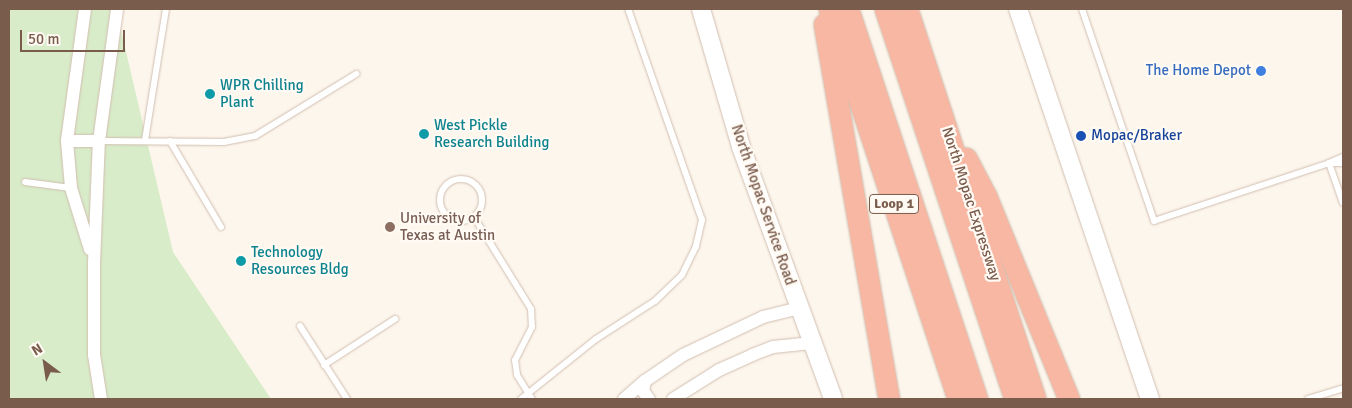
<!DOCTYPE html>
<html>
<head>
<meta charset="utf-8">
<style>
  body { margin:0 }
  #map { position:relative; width:1352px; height:408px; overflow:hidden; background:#fdf6ec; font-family:Signika,sans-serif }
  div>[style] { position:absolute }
  .green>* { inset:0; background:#d8ecc9 }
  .roads { filter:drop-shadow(0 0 1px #d1beb0) drop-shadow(0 0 1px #d1beb0) }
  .lane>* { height:6px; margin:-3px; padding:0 3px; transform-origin:3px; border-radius:3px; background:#fff }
  .lane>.ring { margin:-3px; padding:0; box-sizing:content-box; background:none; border:6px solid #fff; border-radius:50% }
  .street>* { height:12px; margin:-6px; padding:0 6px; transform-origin:6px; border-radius:6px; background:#fff }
  .secondary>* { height:18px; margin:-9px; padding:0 9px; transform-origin:9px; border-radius:9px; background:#fff }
  .highway>* { height:21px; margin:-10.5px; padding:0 10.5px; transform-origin:10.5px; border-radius:10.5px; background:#f7b7a3 }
  .dots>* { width:14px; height:14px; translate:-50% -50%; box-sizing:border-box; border:2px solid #fffaf3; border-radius:50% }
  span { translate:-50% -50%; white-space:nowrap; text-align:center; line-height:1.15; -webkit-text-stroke:4.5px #fffaf3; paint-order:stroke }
  .shield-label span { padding:1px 4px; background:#fffaf3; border:1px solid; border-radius:4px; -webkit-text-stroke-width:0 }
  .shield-label { font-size:14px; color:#7a5c4d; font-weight:700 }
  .shop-label { font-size:15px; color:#366cbe }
  .right { translate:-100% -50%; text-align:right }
  .culture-label { font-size:15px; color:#0d838f }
  .left { translate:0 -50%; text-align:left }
  .transit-label { font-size:15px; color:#164399 }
  .street-label { font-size:15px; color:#7a5c4d }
  .education-label { font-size:15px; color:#785e54 }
  .frame { position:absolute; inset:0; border:10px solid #7a5c4d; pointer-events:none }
  .north { position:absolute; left:20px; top:338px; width:50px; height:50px; -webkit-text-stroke:4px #fffaf3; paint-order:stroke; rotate:329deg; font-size:14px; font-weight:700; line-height:20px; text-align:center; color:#7a5c4d }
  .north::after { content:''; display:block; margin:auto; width:18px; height:22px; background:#7a5c4d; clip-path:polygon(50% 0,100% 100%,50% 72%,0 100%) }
  .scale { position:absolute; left:20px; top:30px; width:105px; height:22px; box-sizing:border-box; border:2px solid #7a5c4d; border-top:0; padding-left:6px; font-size:15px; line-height:18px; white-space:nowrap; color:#7a5c4d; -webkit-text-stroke:4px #fffaf3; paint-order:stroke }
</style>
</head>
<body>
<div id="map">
  <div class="green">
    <i style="clip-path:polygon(9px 9px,116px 9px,173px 252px,271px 399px,9px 399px)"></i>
  </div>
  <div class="roads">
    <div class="lane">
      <i style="left:1082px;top:9px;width:224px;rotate:71.2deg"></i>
      <i style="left:1154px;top:221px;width:184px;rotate:-18.3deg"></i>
      <i style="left:1329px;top:163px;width:14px"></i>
      <i style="left:145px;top:140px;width:133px;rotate:-80.9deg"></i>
      <i style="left:99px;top:141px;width:125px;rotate:0.5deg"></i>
      <i style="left:224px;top:142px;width:32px;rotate:-11deg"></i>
      <i style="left:255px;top:136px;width:119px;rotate:-31.5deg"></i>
      <i style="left:170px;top:141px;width:100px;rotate:59.3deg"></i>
      <i style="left:1343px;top:157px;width:15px;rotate:157deg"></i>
      <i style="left:1329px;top:163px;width:42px;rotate:70.7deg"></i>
      <i class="ring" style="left:440px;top:179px;width:36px;height:36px"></i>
      <i style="left:25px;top:182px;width:46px;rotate:7.4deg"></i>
      <i style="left:474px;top:217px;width:108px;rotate:58.2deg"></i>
      <i style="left:531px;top:309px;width:18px;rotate:87deg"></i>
      <i style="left:532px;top:327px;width:37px;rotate:117deg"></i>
      <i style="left:515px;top:360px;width:15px;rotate:82deg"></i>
      <i style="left:517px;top:375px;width:28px;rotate:58deg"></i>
      <i style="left:300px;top:326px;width:87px;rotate:57.2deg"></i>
      <i style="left:324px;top:365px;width:85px;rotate:-32.9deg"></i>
      <i style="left:521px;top:399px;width:96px;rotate:-38.7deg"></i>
      <i style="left:596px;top:339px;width:70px;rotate:-32.8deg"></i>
      <i style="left:655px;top:301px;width:37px;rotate:-44deg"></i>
      <i style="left:682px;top:275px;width:32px;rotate:-64deg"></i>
      <i style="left:696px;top:246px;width:27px;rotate:-77deg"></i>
      <i style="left:702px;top:220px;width:224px;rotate:-109.3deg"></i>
      <i style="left:1308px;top:399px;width:37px;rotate:-17deg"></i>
    </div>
    <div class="street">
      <i style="left:85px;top:9px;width:133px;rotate:97.8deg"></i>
      <i style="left:67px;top:141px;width:47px;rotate:85.1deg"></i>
      <i style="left:71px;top:188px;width:64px;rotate:72.7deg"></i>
      <i style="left:67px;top:141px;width:32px"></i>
      <i style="left:645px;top:381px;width:10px;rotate:101deg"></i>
      <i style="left:643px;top:391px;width:10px;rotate:53deg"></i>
      <i style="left:101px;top:399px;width:45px;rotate:-99deg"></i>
      <i style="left:94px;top:355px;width:92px;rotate:-90deg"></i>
      <i style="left:94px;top:263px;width:122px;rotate:-87.7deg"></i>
      <i style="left:99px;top:141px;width:133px;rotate:-82.2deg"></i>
      <i style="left:624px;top:399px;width:28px;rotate:-41deg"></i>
      <i style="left:645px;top:381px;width:46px;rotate:-34.4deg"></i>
      <i style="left:683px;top:355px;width:89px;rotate:-25.4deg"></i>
      <i style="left:763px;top:317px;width:38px;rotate:-14deg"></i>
      <i style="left:673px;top:399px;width:54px;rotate:-32.2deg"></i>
      <i style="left:719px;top:370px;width:36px;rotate:-24deg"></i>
      <i style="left:752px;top:355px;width:22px;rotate:-21deg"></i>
      <i style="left:773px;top:347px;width:39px;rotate:-6deg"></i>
    </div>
    <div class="secondary">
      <i style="left:701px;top:9px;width:144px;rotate:73.8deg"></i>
      <i style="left:741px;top:147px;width:268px;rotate:69.9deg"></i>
      <i style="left:1018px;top:9px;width:412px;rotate:71.3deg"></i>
    </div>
    <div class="highway">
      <i style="left:829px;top:9px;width:411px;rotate:71.7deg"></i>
      <i style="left:848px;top:9px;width:411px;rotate:71.7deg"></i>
      <i style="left:885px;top:9px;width:411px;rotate:71.6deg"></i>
      <i style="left:907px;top:9px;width:410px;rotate:71.8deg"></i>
      <i style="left:824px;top:24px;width:381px;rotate:80.2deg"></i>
      <i style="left:966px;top:158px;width:43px;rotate:62.2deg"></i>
      <i style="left:986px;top:196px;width:219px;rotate:67.8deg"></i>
    </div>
  </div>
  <div class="dots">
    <i style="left:1261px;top:71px;background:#3f7fe0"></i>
    <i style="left:210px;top:94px;background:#0f9aa8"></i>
    <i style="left:424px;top:134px;background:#0f9aa8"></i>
    <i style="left:1081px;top:136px;background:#1a4fb4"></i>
    <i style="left:390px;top:227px;background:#8d6e63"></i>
    <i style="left:241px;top:261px;background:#0f9aa8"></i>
  </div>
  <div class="shield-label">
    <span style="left:894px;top:204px">Loop 1</span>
  </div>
  <div class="shop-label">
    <span class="right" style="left:1251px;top:71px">The Home Depot</span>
  </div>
  <div class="culture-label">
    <span class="left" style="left:220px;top:94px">WPR Chilling<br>Plant</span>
    <span class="left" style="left:434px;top:134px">West Pickle<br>Research Building</span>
    <span class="left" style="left:251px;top:261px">Technology<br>Resources Bldg</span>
  </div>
  <div class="transit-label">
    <span class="left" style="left:1091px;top:136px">Mopac/Braker</span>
  </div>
  <div class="street-label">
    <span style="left:971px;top:204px;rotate:72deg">North Mopac Expressway</span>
    <span style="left:763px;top:205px;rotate:71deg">North Mopac Service Road</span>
  </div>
  <div class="education-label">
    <span class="left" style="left:400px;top:227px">University of<br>Texas at Austin</span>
  </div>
  <div class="frame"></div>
  <div class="north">N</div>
  <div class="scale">50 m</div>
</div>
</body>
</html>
